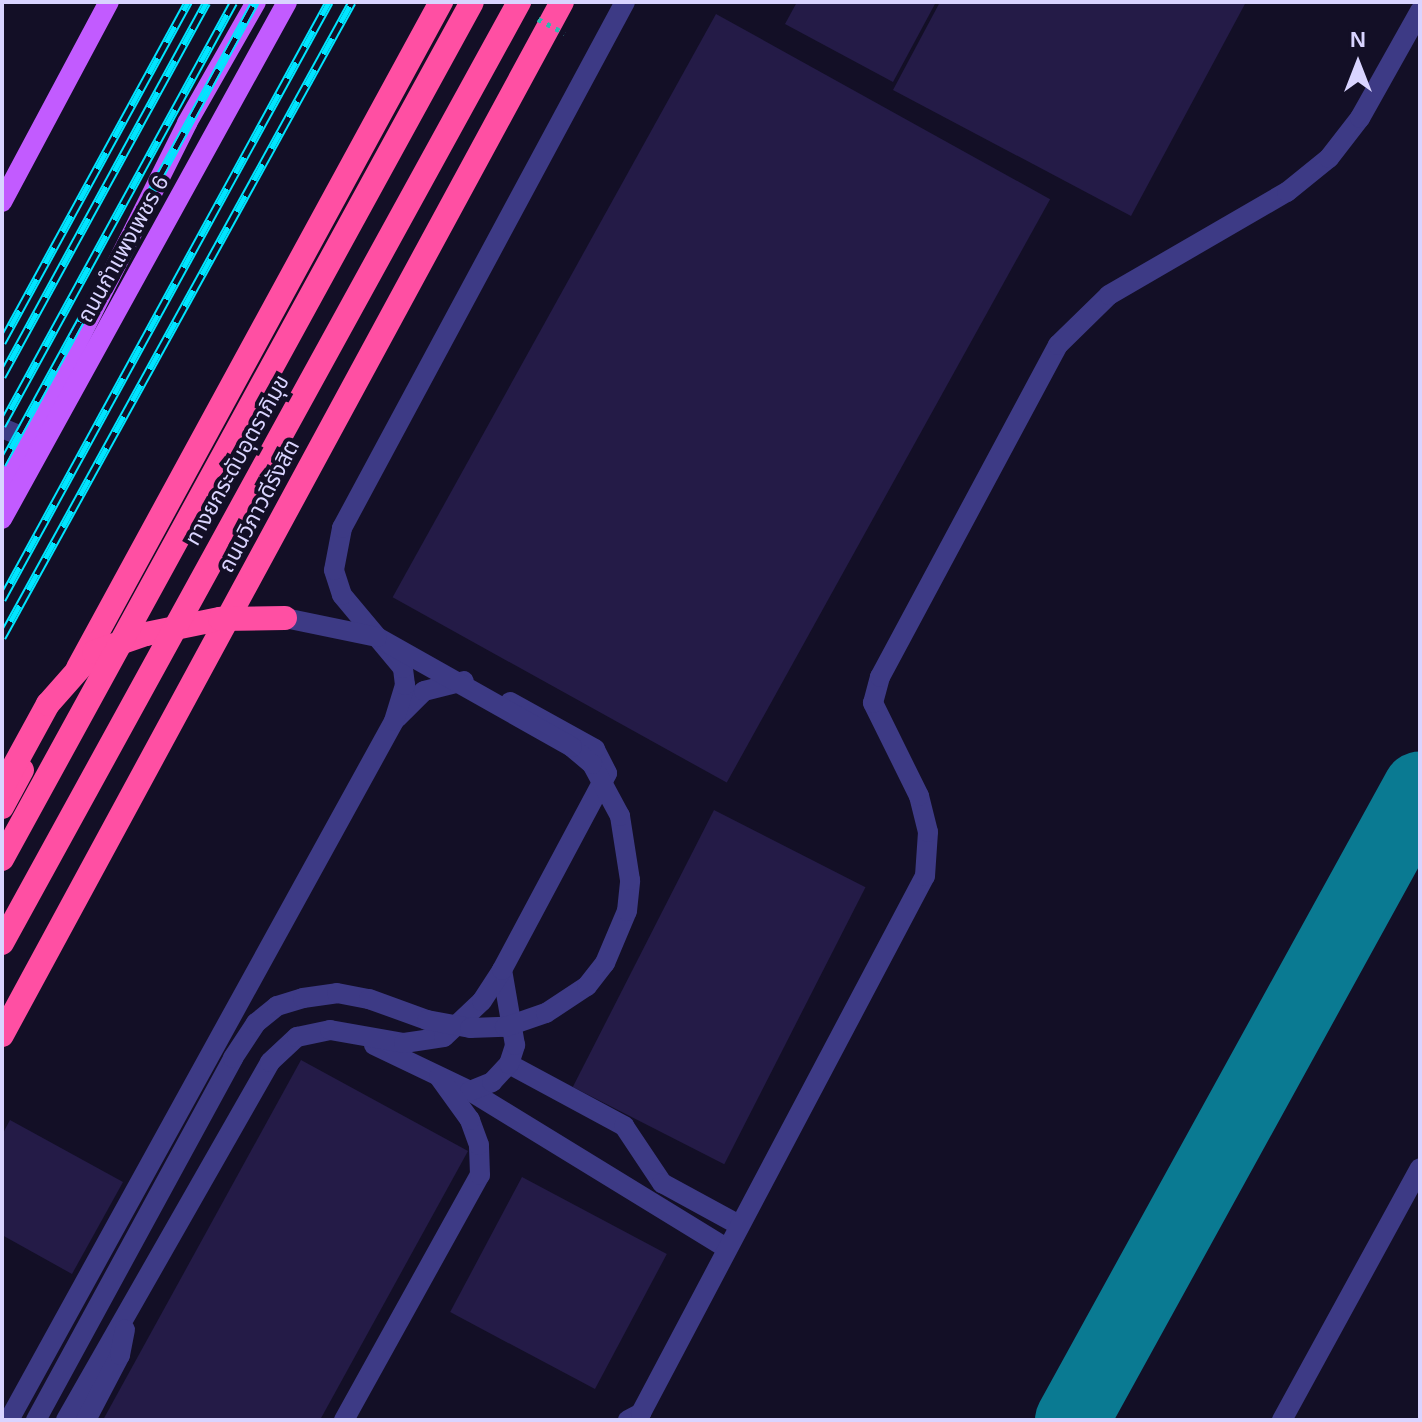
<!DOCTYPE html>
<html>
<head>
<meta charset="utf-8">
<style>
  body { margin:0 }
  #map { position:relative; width:1422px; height:1422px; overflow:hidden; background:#130f26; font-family:Helvetica,"Noto Sans Thai",sans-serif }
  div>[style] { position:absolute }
  .taxiway>* { height:74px; margin:-37px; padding:0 37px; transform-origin:37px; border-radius:37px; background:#0a7a92 }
  .building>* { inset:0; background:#241b47; transform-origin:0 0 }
  .minor>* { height:20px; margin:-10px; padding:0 10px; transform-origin:10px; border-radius:10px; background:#3d3a85 }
  .major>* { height:20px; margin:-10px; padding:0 10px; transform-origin:10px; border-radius:10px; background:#c25bff }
  .highway>* { height:24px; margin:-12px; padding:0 12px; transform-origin:12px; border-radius:12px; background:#ff4fa3 }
  .rail>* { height:9px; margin-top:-4.5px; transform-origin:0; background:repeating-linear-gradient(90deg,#130f26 0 18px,#00e5ff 0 36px); box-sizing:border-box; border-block:2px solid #00e5ff }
  .path-bridge>* { height:5px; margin-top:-2.5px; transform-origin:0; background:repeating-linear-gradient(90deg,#2fb8b0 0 4px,transparent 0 10px) }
  .minor-bridge>* { height:20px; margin:-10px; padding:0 10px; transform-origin:10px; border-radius:10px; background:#3d3a85 }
  .highway-bridge>* { height:24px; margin:-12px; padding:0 12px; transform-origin:12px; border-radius:12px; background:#ff4fa3 }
  span { translate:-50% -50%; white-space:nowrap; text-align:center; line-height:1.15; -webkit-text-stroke:8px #130f26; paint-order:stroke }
  .street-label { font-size:22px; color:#d9d4ff }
  .frame { position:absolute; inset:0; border:4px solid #d9d4ff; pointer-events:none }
  .north { position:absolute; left:1318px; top:24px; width:80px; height:80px; -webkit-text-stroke:6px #130f26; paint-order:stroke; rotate:0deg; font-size:22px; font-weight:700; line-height:32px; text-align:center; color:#d9d4ff }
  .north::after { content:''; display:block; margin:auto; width:28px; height:36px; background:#d9d4ff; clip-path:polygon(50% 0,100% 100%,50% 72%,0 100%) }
</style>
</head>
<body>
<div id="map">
  <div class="taxiway">
    <i style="left:1072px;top:1420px;width:721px;rotate:-61.16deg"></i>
  </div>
  <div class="building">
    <i style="clip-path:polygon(797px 2px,936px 2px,893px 82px,785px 24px)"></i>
    <i style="clip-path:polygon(940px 2px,1246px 2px,1131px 216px,893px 90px)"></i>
    <i style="left:716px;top:14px;width:382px;height:667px;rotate:29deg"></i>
    <i style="left:714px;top:810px;width:170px;height:311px;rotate:27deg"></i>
    <i style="clip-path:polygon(301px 1060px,468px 1151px,320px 1420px,103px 1420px)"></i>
    <i style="clip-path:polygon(10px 1120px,123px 1182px,72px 1274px,2px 1235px,2px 1135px)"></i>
    <i style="left:522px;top:1177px;width:164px;height:153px;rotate:28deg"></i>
  </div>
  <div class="minor">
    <i style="left:2px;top:428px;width:26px;rotate:23deg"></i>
    <i style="left:397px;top:718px;width:38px;rotate:-45deg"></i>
    <i style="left:424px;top:691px;width:41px;rotate:-14deg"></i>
    <i style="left:374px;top:1045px;width:106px;rotate:25.6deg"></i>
    <i style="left:470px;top:1091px;width:300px;rotate:31.5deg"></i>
    <i style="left:509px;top:1064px;width:131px;rotate:28.3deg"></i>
    <i style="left:624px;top:1126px;width:69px;rotate:56.3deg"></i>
    <i style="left:662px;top:1183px;width:88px;rotate:28.6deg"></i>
    <i style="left:470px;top:1091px;width:24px;rotate:-22deg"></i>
    <i style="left:492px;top:1082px;width:25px;rotate:-47deg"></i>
    <i style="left:509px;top:1064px;width:20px;rotate:-72deg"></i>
    <i style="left:515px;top:1045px;width:76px;rotate:-99.8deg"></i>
    <i style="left:9px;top:1420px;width:798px;rotate:-61.15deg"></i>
    <i style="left:394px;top:721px;width:38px;rotate:-73deg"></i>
    <i style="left:405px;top:685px;width:17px;rotate:-97deg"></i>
    <i style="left:403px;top:668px;width:95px;rotate:-129.9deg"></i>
    <i style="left:342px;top:595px;width:26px;rotate:-108deg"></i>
    <i style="left:334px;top:570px;width:43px;rotate:-79.2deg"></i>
    <i style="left:342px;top:528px;width:597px;rotate:-61.72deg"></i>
    <i style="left:36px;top:1420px;width:412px;rotate:-61.4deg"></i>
    <i style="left:66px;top:1420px;width:412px;rotate:-60.3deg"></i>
    <i style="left:270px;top:1062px;width:37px;rotate:-43deg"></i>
    <i style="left:297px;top:1037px;width:34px;rotate:-12deg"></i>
    <i style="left:330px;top:1030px;width:75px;rotate:10deg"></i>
    <i style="left:404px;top:1043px;width:40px;rotate:-8.5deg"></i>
    <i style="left:444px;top:1037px;width:52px;rotate:-43.5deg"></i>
    <i style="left:482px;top:1001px;width:37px;rotate:-57deg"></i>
    <i style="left:502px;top:970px;width:223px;rotate:-61.9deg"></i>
    <i style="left:607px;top:773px;width:27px;rotate:-117deg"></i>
    <i style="left:595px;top:749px;width:97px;rotate:-151.1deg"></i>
    <i style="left:86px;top:1420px;width:73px;rotate:-62.4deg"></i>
    <i style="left:120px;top:1355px;width:26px;rotate:-79deg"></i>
    <i style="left:344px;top:1420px;width:280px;rotate:-61deg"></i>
    <i style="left:480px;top:1175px;width:30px;rotate:-92deg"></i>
    <i style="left:479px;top:1145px;width:27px;rotate:-110deg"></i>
    <i style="left:470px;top:1120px;width:53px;rotate:-125.8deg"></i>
    <i style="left:628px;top:1420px;width:15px;rotate:-28deg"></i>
    <i style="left:641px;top:1413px;width:607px;rotate:-62.13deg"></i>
    <i style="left:925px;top:876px;width:44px;rotate:-86.1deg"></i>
    <i style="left:928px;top:832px;width:37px;rotate:-104deg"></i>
    <i style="left:919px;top:796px;width:104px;rotate:-116.3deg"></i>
    <i style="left:873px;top:703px;width:27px;rotate:-75deg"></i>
    <i style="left:880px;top:677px;width:377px;rotate:-61.8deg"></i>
    <i style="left:1058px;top:345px;width:71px;rotate:-44.4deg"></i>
    <i style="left:1109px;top:295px;width:206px;rotate:-30.1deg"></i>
    <i style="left:1287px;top:192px;width:54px;rotate:-39deg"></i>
    <i style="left:1329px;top:158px;width:51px;rotate:-52.2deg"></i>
    <i style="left:1360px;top:118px;width:123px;rotate:-60.7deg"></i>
    <i style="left:1282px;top:1420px;width:287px;rotate:-61.3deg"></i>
  </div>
  <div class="major">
    <i style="left:2px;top:202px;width:227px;rotate:-61.9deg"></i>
    <i style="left:2px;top:493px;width:414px;rotate:-63.4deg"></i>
    <i style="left:187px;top:123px;width:139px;rotate:-60.3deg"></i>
    <i style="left:2px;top:519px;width:590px;rotate:-61.13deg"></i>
  </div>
  <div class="highway">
    <i style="left:78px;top:668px;width:759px;rotate:-61.41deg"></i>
    <i style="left:2px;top:807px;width:42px;rotate:-61.6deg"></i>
    <i style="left:2px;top:1035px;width:1175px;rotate:-61.54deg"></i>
  </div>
  <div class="rail">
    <i style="left:2px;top:342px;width:388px;rotate:-61.3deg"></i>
    <i style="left:2px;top:376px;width:426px;rotate:-61.3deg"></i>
    <i style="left:2px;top:425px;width:482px;rotate:-61.3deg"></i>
    <i style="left:2px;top:464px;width:527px;rotate:-61.29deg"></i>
    <i style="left:2px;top:599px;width:681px;rotate:-61.29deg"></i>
    <i style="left:2px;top:637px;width:725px;rotate:-61.14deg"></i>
  </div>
  <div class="path-bridge">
    <i style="left:538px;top:19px;width:30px;rotate:28deg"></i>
  </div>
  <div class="minor-bridge">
    <i style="left:233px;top:1058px;width:42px;rotate:-56.7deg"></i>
    <i style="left:256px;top:1023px;width:27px;rotate:-39deg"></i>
    <i style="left:277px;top:1006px;width:27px;rotate:-17deg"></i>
    <i style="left:303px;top:998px;width:34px;rotate:-8deg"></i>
    <i style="left:337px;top:993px;width:33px;rotate:11deg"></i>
    <i style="left:369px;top:999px;width:62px;rotate:19.9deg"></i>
    <i style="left:427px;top:1020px;width:44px;rotate:10.5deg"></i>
    <i style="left:470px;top:1028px;width:35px;rotate:-2deg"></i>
    <i style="left:505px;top:1027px;width:43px;rotate:-18.9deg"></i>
    <i style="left:546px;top:1013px;width:49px;rotate:-33.4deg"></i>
    <i style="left:587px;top:986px;width:29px;rotate:-52deg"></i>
    <i style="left:605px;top:963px;width:56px;rotate:-67.1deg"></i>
    <i style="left:627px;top:911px;width:31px;rotate:-84deg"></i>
    <i style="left:630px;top:880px;width:65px;rotate:-98.9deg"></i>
    <i style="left:620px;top:816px;width:59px;rotate:-118.3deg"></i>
    <i style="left:592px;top:764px;width:26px;rotate:-140deg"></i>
    <i style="left:572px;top:747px;width:224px;rotate:-150.6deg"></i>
    <i style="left:377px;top:637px;width:94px;rotate:-168.3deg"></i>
  </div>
  <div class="highway-bridge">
    <i style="left:2px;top:788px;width:96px;rotate:-61.3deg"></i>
    <i style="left:48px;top:704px;width:69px;rotate:-48.5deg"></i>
    <i style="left:94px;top:652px;width:55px;rotate:-19.1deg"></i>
    <i style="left:146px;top:634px;width:76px;rotate:-11.5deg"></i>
    <i style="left:220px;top:619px;width:65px;rotate:-0.9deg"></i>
    <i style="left:2px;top:859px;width:977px;rotate:-61.26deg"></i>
    <i style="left:2px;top:943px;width:1074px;rotate:-61.21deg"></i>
  </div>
  <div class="street-label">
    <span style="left:123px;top:249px;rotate:-61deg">ถนนกำแพงเพชร 6</span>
    <span style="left:237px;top:460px;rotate:-61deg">ทางยกระดับอุตราภิมุข</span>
    <span style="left:259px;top:506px;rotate:-62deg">ถนนวิภาวดีรังสิต</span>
  </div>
  <div class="frame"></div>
  <div class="north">N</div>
</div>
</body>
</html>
